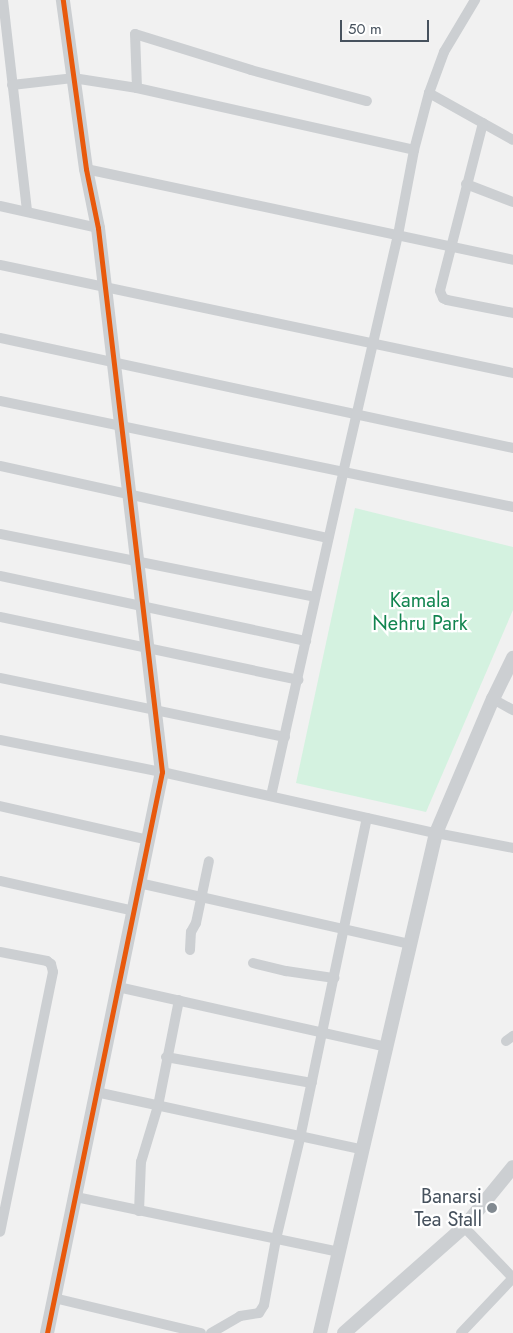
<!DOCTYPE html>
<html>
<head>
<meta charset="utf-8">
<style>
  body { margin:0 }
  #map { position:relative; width:513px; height:1333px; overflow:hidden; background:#f1f1f1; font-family:Jost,sans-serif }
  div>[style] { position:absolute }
  .green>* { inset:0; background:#d4f2e0 }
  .minor>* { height:10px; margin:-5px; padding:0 5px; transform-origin:5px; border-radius:5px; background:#cccfd2 }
  .tertiary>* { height:14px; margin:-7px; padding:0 7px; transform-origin:7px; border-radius:7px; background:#cccfd2 }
  .cycleway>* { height:5px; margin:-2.5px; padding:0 2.5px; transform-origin:2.5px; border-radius:2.5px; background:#e8590c }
  .dots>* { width:14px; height:14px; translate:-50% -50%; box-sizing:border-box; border:2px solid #fff; border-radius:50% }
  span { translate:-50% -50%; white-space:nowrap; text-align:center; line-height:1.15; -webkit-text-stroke:4.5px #fff; paint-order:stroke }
  .park-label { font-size:20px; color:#128550 }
  .poi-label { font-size:20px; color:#47525e }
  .right { translate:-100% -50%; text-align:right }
  .scale { position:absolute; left:340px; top:20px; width:89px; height:22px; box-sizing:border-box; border:2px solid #47525e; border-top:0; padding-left:6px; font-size:15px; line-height:18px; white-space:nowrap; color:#47525e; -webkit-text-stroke:4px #fff; paint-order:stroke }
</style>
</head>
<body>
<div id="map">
  <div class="green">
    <i style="clip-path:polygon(355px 508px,513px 547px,513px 610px,426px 812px,296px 783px)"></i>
  </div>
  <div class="minor">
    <i style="left:3px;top:0;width:213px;rotate:83.5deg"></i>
    <i style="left:12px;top:85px;width:61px;rotate:-6.5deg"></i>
    <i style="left:73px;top:78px;width:65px;rotate:8.9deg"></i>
    <i style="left:137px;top:88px;width:284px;rotate:12.6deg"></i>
    <i style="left:137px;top:88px;width:54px;rotate:-92.1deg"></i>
    <i style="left:135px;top:34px;width:121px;rotate:17.2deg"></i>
    <i style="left:251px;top:70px;width:120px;rotate:15deg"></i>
    <i style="left:429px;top:93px;width:96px;rotate:29.2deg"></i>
    <i style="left:483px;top:123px;width:173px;rotate:104.4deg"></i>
    <i style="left:440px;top:291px;width:8px;rotate:67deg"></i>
    <i style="left:443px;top:298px;width:4px;rotate:27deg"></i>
    <i style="left:447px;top:300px;width:67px;rotate:11.1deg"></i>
    <i style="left:86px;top:169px;width:437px;rotate:12deg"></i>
    <i style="left:466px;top:184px;width:50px;rotate:21deg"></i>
    <i style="left:0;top:206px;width:100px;rotate:12.7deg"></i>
    <i style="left:0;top:265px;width:524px;rotate:11.89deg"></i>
    <i style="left:0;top:338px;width:525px;rotate:12.1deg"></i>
    <i style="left:0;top:401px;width:524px;rotate:11.67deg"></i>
    <i style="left:0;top:466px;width:336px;rotate:12.4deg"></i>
    <i style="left:0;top:534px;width:321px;rotate:11.3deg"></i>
    <i style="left:0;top:576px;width:313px;rotate:12deg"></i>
    <i style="left:0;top:617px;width:305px;rotate:11.9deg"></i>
    <i style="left:0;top:678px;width:291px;rotate:11.7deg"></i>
    <i style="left:493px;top:699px;width:23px;rotate:29deg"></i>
    <i style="left:0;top:740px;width:165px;rotate:11.2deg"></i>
    <i style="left:162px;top:772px;width:281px;rotate:12.6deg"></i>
    <i style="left:436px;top:833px;width:78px;rotate:11deg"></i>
    <i style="left:271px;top:796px;width:331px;rotate:-77.4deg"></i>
    <i style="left:343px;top:473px;width:244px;rotate:-77deg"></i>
    <i style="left:398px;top:235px;width:86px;rotate:-79.3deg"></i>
    <i style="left:414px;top:150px;width:59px;rotate:-75.3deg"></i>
    <i style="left:429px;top:93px;width:44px;rotate:-69.9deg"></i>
    <i style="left:444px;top:52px;width:61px;rotate:-59.2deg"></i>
    <i style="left:0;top:806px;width:153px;rotate:12.9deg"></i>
    <i style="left:0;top:881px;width:137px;rotate:12.6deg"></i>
    <i style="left:139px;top:883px;width:278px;rotate:12.7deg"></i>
    <i style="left:190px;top:950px;width:18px;rotate:-87deg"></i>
    <i style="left:191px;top:932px;width:10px;rotate:-61deg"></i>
    <i style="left:196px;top:923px;width:63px;rotate:-78.2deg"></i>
    <i style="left:0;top:952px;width:48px;rotate:10.8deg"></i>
    <i style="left:47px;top:961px;width:5px;rotate:37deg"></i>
    <i style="left:51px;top:964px;width:8px;rotate:76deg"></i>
    <i style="left:53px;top:972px;width:265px;rotate:101.5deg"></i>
    <i style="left:253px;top:963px;width:34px;rotate:14deg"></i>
    <i style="left:286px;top:971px;width:49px;rotate:8.3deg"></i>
    <i style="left:118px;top:987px;width:275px;rotate:12.6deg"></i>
    <i style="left:506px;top:1041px;width:9px;rotate:-36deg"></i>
    <i style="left:166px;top:1057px;width:148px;rotate:10.1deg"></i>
    <i style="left:96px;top:1092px;width:274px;rotate:12.2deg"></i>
    <i style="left:76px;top:1197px;width:269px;rotate:11.8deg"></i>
    <i style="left:139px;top:1211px;width:49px;rotate:-87.7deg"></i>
    <i style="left:141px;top:1162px;width:59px;rotate:-73.1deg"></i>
    <i style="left:158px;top:1106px;width:108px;rotate:-78.8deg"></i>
    <i style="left:464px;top:1227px;width:71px;rotate:46.1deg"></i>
    <i style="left:54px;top:1298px;width:151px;rotate:13.4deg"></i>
    <i style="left:211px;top:1333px;width:34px;rotate:-30deg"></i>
    <i style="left:240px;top:1316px;width:19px;rotate:-9deg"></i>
    <i style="left:259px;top:1313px;width:9px;rotate:-58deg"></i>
    <i style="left:264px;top:1305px;width:67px;rotate:-79.7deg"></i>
    <i style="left:276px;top:1239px;width:104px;rotate:-76.6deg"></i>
    <i style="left:300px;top:1138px;width:327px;rotate:-78.2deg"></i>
    <i style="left:461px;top:1333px;width:76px;rotate:-46.6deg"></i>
  </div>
  <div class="tertiary">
    <i style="left:47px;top:1333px;width:573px;rotate:-78.42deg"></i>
    <i style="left:162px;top:772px;width:548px;rotate:-96.71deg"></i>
    <i style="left:98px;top:228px;width:60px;rotate:-101.5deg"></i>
    <i style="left:86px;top:169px;width:171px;rotate:-97.8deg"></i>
    <i style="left:320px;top:1333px;width:513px;rotate:-76.94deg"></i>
    <i style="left:436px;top:833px;width:146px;rotate:-67deg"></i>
    <i style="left:493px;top:699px;width:46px;rotate:-64deg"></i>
    <i style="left:344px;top:1333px;width:160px;rotate:-41.5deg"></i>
    <i style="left:464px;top:1227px;width:77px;rotate:-50.8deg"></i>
  </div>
  <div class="cycleway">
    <i style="left:47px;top:1333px;width:573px;rotate:-78.42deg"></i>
    <i style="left:162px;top:772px;width:548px;rotate:-96.71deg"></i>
    <i style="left:98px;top:228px;width:60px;rotate:-101.5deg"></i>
    <i style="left:86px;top:169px;width:171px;rotate:-97.8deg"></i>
  </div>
  <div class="dots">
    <i style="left:492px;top:1208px;background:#828a91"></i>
  </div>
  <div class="park-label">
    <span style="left:420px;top:612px">Kamala<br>Nehru Park</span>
  </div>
  <div class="poi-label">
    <span class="right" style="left:482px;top:1208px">Banarsi<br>Tea Stall</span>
  </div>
  <div class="scale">50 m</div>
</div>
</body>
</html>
